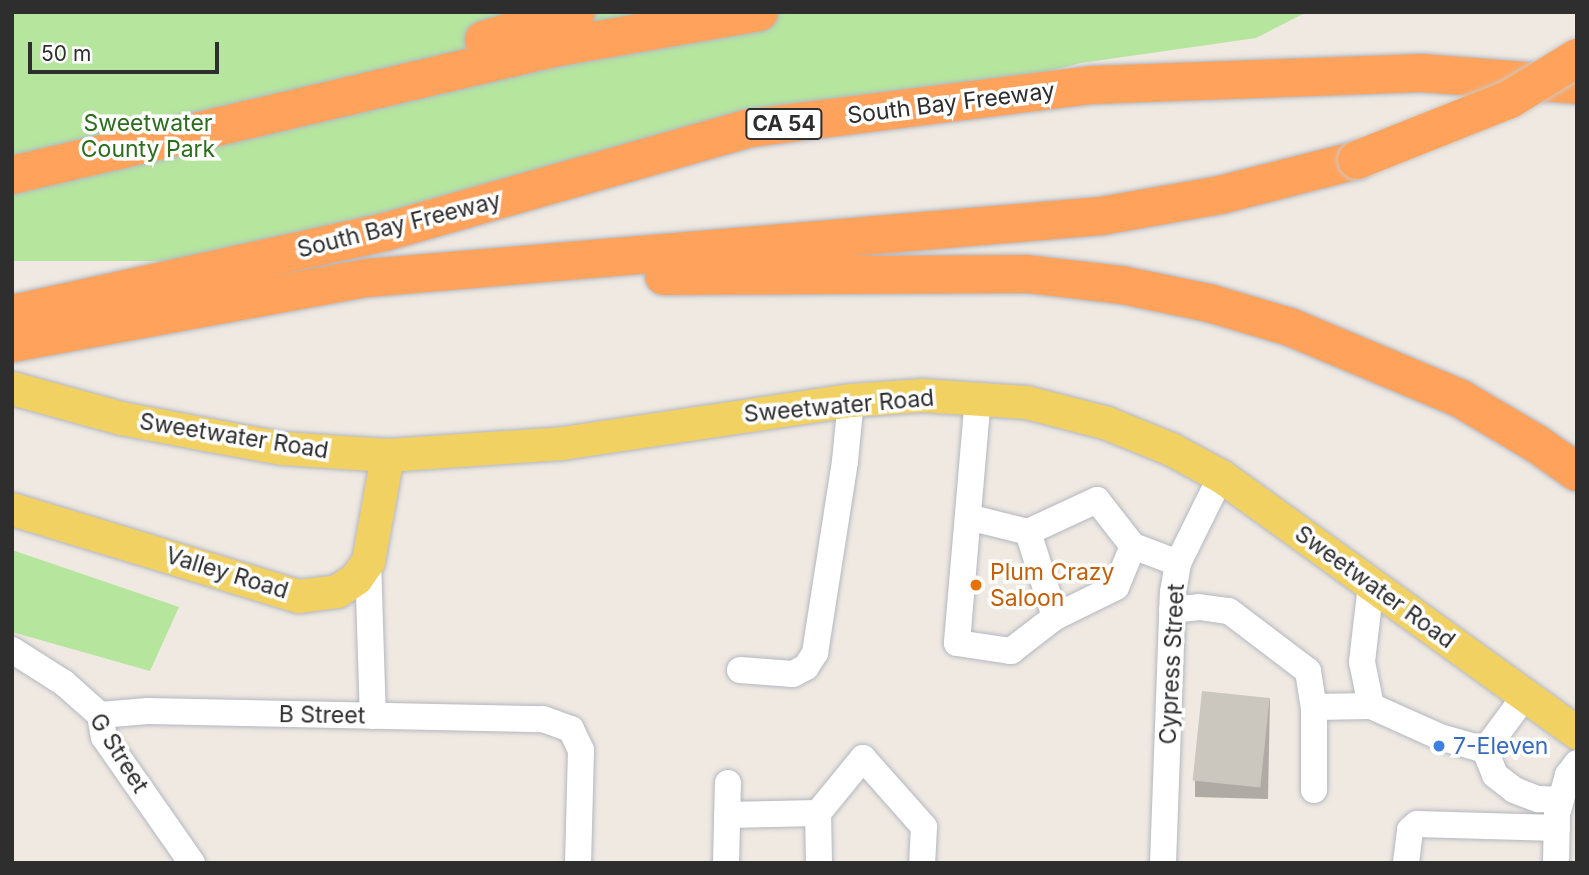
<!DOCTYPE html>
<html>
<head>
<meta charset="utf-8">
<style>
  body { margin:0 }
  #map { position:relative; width:1589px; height:875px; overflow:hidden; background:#efe9e1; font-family:Inter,sans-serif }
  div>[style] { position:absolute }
  .green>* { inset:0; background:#b6e59e }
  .roads { filter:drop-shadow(0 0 2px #b4b7c1) drop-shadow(0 0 2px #b4b7c1) }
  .minor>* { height:26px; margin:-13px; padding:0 13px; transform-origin:13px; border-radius:13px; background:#fff }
  .major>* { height:33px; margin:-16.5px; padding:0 16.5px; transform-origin:16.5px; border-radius:16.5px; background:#f2d163 }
  .highway>* { height:38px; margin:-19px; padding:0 19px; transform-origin:19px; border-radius:19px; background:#ffa35c }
  .bridges { filter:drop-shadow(0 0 2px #c9c9c9) drop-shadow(0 0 2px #c9c9c9) }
  .highway-bridge>* { height:38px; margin:-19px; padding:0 19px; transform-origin:19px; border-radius:19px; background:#ffa35c }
  .wall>* { inset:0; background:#afaba4 }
  .building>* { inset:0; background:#cbc7bf; transform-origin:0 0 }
  .dots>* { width:19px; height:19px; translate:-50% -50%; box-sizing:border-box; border:4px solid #fff; border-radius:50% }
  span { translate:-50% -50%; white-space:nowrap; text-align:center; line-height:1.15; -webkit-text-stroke:7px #fff; paint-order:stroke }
  .shield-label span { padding:2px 5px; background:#fff; border:2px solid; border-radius:5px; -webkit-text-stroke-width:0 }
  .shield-label { font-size:21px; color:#2e2e2e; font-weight:700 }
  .street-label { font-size:23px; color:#2e2e2e }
  .park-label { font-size:23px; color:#2c6e1b }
  .food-label { font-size:23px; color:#c56008 }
  .left { translate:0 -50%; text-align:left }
  .shop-label { font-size:23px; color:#366cbe }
  .frame { position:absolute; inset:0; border:14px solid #2e2e2e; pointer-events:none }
  .scale { position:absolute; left:28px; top:42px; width:191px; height:32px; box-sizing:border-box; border:4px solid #2e2e2e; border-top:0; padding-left:9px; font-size:21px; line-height:24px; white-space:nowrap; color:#2e2e2e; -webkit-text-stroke:5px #fff; paint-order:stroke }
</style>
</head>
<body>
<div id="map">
  <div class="green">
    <i style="clip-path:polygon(12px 12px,1307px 12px,1256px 38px,1081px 63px,689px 164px,248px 261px,12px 261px)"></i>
    <i style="clip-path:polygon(12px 550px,179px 607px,150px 671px,12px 632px)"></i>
  </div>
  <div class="roads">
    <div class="minor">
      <i style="left:978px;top:397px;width:247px;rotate:94.9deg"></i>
      <i style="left:957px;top:643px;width:55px;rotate:8.4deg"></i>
      <i style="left:1011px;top:651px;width:56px;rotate:-37.7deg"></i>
      <i style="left:968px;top:517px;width:62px;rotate:14deg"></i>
      <i style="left:1133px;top:546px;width:44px;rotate:112.5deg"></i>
      <i style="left:1116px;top:587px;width:68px;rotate:153.8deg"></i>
      <i style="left:1055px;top:617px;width:89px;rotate:-107.6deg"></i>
      <i style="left:1028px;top:532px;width:76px;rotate:-24.9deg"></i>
      <i style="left:1097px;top:500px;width:58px;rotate:52deg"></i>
      <i style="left:1133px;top:546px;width:48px;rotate:20.7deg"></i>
      <i style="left:368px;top:561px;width:155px;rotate:88.2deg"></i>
      <i style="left:1371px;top:585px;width:78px;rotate:96.7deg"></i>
      <i style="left:1362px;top:662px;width:45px;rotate:78.4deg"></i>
      <i style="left:1371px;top:706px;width:76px;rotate:24.2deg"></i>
      <i style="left:1440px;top:737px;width:47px;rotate:16.1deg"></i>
      <i style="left:1485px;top:750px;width:67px;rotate:-53.5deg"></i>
      <i style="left:1172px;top:610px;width:27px;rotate:-6deg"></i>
      <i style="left:1199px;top:607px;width:30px;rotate:8deg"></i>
      <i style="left:1229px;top:611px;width:99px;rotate:37.2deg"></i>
      <i style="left:1308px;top:671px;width:36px;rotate:81deg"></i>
      <i style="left:12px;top:650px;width:62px;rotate:32.4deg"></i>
      <i style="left:64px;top:683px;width:48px;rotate:41.6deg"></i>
      <i style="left:100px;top:715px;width:22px;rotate:80deg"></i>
      <i style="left:104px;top:737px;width:154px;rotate:55.1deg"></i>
      <i style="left:740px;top:670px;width:53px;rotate:4.3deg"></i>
      <i style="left:793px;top:674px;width:15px;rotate:-28deg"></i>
      <i style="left:806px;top:667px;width:17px;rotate:-57deg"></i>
      <i style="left:815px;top:653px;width:194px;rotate:-81.1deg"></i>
      <i style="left:845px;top:461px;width:61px;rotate:-84.4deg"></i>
      <i style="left:100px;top:715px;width:48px;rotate:-4.8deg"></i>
      <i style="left:148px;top:711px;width:395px;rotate:1.2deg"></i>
      <i style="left:543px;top:719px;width:30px;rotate:20deg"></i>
      <i style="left:571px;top:729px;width:23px;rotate:65deg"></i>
      <i style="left:581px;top:750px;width:113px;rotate:91.5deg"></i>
      <i style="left:1485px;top:750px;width:27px;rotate:68deg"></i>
      <i style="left:1495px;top:775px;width:24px;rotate:38deg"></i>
      <i style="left:1514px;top:790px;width:26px;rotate:21deg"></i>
      <i style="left:1538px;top:799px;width:23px;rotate:2deg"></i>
      <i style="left:1314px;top:790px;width:83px;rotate:-90deg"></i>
      <i style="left:1314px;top:707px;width:57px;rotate:-1deg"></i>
      <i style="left:727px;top:815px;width:91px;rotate:-1.3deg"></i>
      <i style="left:726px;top:863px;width:80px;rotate:-88.6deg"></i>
      <i style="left:819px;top:863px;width:50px;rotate:-91.1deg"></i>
      <i style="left:818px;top:813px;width:71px;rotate:-50.7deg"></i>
      <i style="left:863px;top:758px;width:92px;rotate:48.5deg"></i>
      <i style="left:924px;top:827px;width:36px;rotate:93deg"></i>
      <i style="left:1163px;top:863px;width:271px;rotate:-87.9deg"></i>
      <i style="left:1173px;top:592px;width:29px;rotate:-80deg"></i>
      <i style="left:1178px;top:563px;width:97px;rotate:-63.7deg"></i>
      <i style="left:1406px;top:863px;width:33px;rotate:-83deg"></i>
      <i style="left:1410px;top:830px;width:9px;rotate:-41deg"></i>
      <i style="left:1417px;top:824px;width:140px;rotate:1.6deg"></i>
      <i style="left:1556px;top:863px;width:49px;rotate:-88.8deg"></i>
      <i style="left:1557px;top:814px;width:41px;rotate:-74.2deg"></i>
      <i style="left:1568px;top:775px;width:15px;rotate:-53deg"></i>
    </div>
    <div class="major">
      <i style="left:12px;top:388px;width:113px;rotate:15.4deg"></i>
      <i style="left:121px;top:418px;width:91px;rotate:10.8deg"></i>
      <i style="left:210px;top:435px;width:73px;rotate:10.2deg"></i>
      <i style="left:282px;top:448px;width:105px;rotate:3.8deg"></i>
      <i style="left:387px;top:455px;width:175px;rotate:-3.9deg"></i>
      <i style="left:562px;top:443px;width:292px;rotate:-8.5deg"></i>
      <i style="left:851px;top:400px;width:71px;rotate:-4deg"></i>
      <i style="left:922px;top:395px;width:104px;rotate:3.9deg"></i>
      <i style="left:1026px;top:402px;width:84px;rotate:14.5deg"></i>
      <i style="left:1107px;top:423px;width:69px;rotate:22.1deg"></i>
      <i style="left:1171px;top:449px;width:57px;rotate:28.4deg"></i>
      <i style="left:1221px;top:476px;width:439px;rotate:35.8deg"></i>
      <i style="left:12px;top:509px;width:299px;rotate:16.9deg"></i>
      <i style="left:298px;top:596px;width:39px;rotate:-7deg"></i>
      <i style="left:337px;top:591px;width:23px;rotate:-34deg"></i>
      <i style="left:356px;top:578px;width:21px;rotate:-55deg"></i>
      <i style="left:368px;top:561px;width:108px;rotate:-79.8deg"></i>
    </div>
    <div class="highway">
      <i style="left:484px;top:40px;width:96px;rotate:-16.9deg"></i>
      <i style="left:12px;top:175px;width:556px;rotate:-13.21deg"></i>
      <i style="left:553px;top:48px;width:209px;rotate:-9.9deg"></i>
      <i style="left:664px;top:276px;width:363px;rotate:-0.3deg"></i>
      <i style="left:1027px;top:274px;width:96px;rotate:6.6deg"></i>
      <i style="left:1122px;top:285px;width:89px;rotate:11.7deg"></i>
      <i style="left:1209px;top:303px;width:84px;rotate:16.5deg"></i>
      <i style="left:1290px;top:327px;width:186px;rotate:22.8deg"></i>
      <i style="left:1461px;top:399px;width:88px;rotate:30.6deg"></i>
      <i style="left:1537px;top:444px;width:49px;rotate:35deg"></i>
      <i style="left:12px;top:314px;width:382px;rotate:-12.4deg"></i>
      <i style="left:385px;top:232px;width:380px;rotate:-15.9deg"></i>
      <i style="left:751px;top:128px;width:344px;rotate:-7.2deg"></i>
      <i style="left:1092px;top:85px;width:330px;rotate:-2.1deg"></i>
      <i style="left:1422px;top:73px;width:155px;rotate:4.4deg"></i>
      <i style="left:12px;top:343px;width:361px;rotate:-10.4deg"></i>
      <i style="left:367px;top:278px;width:737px;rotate:-4.83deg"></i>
      <i style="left:1101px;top:216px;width:121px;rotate:-10deg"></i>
      <i style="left:1220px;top:195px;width:141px;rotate:-14.3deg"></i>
    </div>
  </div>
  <div class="bridges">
    <div class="highway-bridge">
      <i style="left:1357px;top:160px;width:165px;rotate:-21.7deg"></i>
      <i style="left:1510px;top:99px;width:79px;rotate:-31.5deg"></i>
    </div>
  </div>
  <div class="wall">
    <i style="clip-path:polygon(1270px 698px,1268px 799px,1195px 797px,1195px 781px)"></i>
  </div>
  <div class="building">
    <i style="left:1202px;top:691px;width:68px;height:90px;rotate:6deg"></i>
  </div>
  <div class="dots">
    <i style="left:976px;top:585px;background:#e8710a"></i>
    <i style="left:1439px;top:746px;background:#3f7fe0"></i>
  </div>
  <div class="shield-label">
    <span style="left:784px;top:124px">CA 54</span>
  </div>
  <div class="street-label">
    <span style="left:951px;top:103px;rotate:-7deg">South Bay Freeway</span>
    <span style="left:399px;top:225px;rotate:-14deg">South Bay Freeway</span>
    <span style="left:839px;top:406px;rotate:-5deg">Sweetwater Road</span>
    <span style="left:234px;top:436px;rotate:9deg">Sweetwater Road</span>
    <span style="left:227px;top:573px;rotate:17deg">Valley Road</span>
    <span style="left:1375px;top:587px;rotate:36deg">Sweetwater Road</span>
    <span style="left:1172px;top:664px;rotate:-87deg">Cypress Street</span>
    <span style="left:322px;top:715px;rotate:1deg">B Street</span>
    <span style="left:119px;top:753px;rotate:58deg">G Street</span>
  </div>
  <div class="park-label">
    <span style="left:148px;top:136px">Sweetwater<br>County Park</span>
  </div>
  <div class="food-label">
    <span class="left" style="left:990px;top:585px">Plum Crazy<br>Saloon</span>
  </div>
  <div class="shop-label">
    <span class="left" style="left:1453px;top:746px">7-Eleven</span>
  </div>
  <div class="frame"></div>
  <div class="scale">50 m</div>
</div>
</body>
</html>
